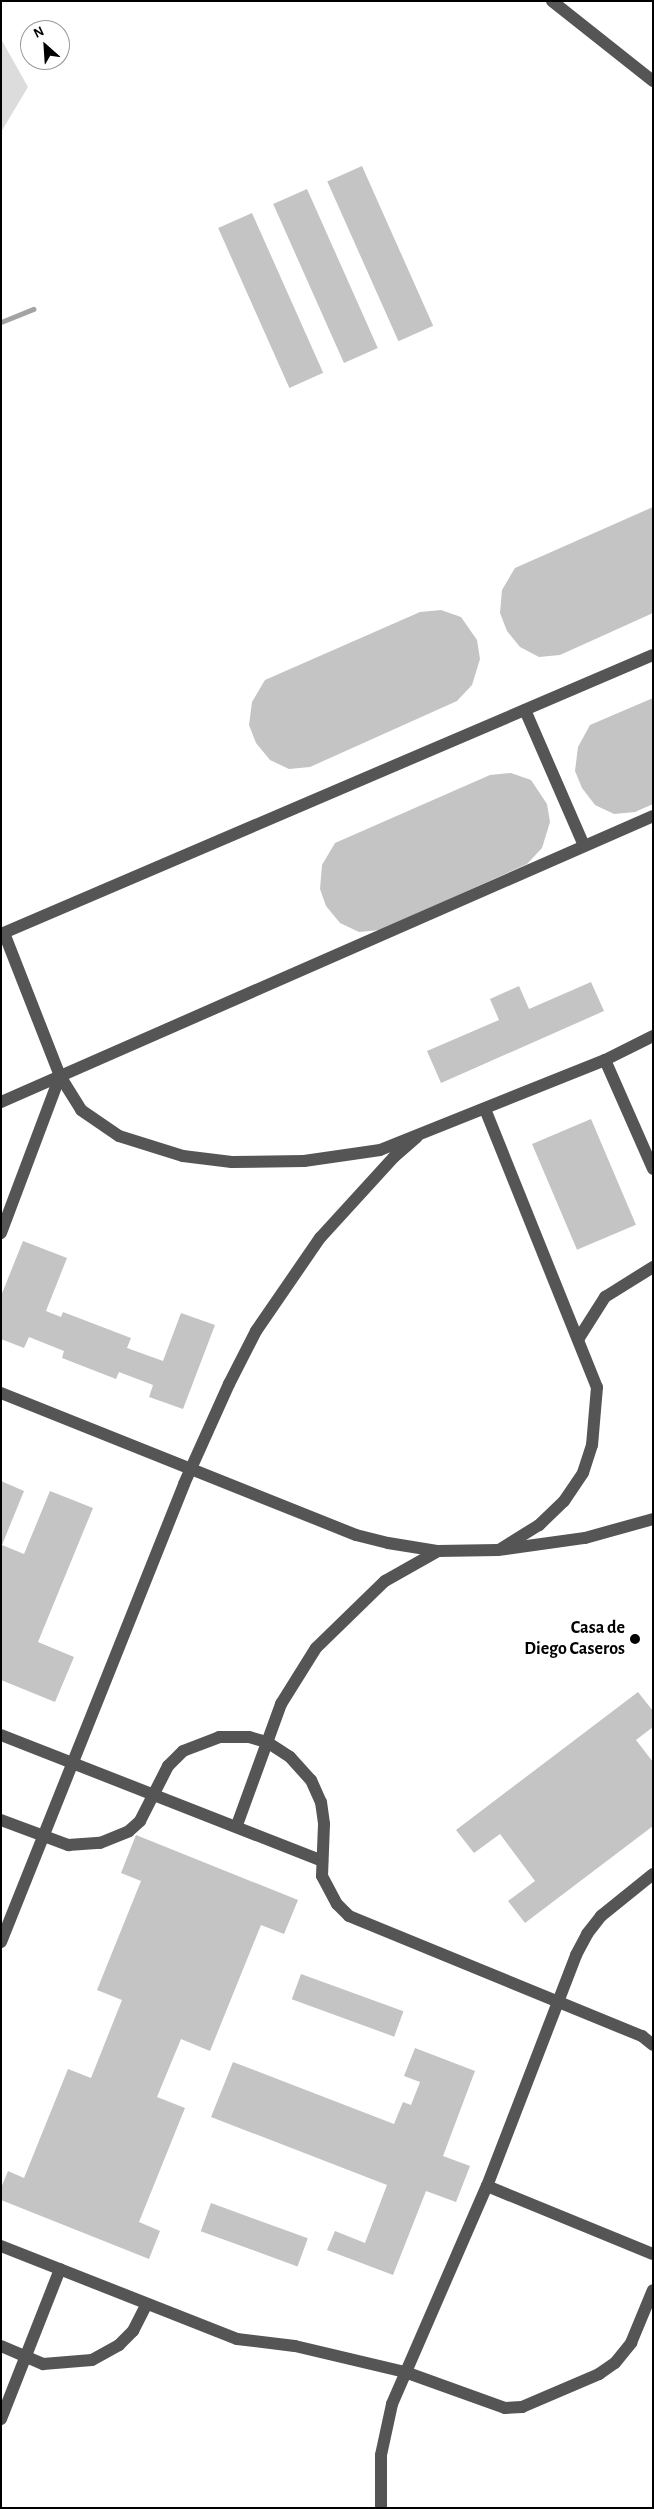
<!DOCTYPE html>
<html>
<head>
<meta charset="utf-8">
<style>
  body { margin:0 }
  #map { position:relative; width:654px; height:2509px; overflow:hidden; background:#fff; font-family:"Alegreya Sans",sans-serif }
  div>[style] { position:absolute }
  .green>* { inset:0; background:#dcdcdc }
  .stream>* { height:5px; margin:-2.5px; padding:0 2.5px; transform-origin:2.5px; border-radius:2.5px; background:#a3a3a3 }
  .building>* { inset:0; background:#c4c4c4; transform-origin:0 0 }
  .minor>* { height:12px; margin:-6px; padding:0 6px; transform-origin:6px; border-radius:6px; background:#555 }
  .dots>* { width:14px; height:14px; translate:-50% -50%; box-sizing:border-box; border:2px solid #fff; border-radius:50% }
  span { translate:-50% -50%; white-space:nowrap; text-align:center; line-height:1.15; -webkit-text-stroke:4px #fff; paint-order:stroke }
  .poi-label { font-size:18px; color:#000; font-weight:700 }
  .right { translate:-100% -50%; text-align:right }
  .frame { position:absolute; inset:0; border:2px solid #000; pointer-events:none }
  .north { position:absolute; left:20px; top:20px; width:50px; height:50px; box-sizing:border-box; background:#fff; border:1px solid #999; border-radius:50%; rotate:334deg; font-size:14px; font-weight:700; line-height:20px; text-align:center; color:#000 }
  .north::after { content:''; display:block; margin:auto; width:18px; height:22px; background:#000; clip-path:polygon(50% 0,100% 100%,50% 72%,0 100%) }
</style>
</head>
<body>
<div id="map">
  <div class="green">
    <i style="clip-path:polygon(1px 39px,28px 87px,1px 132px)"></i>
  </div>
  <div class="stream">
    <i style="left:1px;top:322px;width:35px;rotate:-22deg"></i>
  </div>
  <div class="building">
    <i style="left:362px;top:166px;width:175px;height:38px;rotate:66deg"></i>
    <i style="left:307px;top:189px;width:174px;height:37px;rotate:66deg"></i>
    <i style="left:252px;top:213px;width:175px;height:37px;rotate:66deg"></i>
    <i style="clip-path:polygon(653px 507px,653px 613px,560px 655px,539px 657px,520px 647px,507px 631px,500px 613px,502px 590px,515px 568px)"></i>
    <i style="clip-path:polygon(441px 610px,461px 617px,477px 640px,480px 659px,472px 685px,457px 701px,310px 767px,289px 769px,270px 760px,256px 743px,249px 725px,252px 702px,265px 680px,420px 612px)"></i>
    <i style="clip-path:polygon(653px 698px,653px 804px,635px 812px,614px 814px,595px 805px,582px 788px,575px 771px,578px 747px,590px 725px)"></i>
    <i style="clip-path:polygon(511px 773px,531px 780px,547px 804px,550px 822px,542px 848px,527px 864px,380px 930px,359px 932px,340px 923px,326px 906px,320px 889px,322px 865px,335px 843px,490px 775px)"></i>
    <i style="clip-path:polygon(591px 982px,604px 1011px,441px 1083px,427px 1051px,499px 1020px,490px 999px,519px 986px,529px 1009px)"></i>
    <i style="left:591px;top:1119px;width:115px;height:64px;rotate:67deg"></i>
    <i style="clip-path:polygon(23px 1241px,67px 1258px,46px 1311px,61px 1317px,63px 1312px,131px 1338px,127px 1348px,163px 1361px,181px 1313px,215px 1325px,183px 1409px,149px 1397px,153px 1385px,119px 1372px,116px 1379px,62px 1358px,64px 1351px,29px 1337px,24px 1348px,1px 1339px,1px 1296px)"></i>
    <i style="clip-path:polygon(1px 1481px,24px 1491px,2px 1545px,24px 1554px,50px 1491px,93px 1508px,38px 1642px,74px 1657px,55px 1702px,1px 1680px)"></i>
    <i style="clip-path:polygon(638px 1692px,653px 1711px,653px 1727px,636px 1740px,653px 1762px,653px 1826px,525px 1923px,508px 1901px,535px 1881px,500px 1834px,474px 1853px,456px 1830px)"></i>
    <i style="clip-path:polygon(136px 1835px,298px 1900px,284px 1934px,261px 1925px,210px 2051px,181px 2039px,157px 2097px,185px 2108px,139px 2222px,160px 2231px,149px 2259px,1px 2200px,1px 2188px,8px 2171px,24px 2178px,68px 2069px,91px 2078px,122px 2000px,97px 1990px,141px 1881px,121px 1873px)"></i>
    <i style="left:301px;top:1974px;width:109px;height:27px;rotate:20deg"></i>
    <i style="clip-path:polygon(415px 2048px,475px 2071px,443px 2156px,470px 2166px,456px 2202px,426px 2191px,393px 2275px,327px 2250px,335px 2231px,365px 2243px,387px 2185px,211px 2117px,233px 2062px,394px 2124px,403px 2102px,411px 2105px,420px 2082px,404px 2076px)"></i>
    <i style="left:211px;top:2203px;width:103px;height:30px;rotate:20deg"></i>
  </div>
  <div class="minor">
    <i style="left:552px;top:1px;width:129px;rotate:38.4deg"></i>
    <i style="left:525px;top:710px;width:148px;rotate:66.5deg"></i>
    <i style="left:4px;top:933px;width:154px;rotate:68.6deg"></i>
    <i style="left:60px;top:1076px;width:40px;rotate:58deg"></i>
    <i style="left:81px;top:1110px;width:46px;rotate:34.4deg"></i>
    <i style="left:119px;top:1136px;width:67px;rotate:17.4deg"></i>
    <i style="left:183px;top:1156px;width:49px;rotate:7deg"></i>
    <i style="left:232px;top:1162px;width:72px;rotate:-0.8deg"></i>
    <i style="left:304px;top:1161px;width:77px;rotate:-8.2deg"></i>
    <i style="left:380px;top:1150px;width:242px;rotate:-21.8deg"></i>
    <i style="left:605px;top:1060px;width:54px;rotate:-26.6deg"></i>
    <i style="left:1px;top:934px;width:709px;rotate:-23.17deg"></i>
    <i style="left:605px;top:1060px;width:119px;rotate:66.2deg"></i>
    <i style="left:1px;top:1102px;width:712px;rotate:-23.68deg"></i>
    <i style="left:485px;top:1109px;width:300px;rotate:68.1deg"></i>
    <i style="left:597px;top:1387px;width:58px;rotate:94.9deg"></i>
    <i style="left:592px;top:1445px;width:29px;rotate:108deg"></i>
    <i style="left:583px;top:1473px;width:34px;rotate:124deg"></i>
    <i style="left:564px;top:1501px;width:35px;rotate:136deg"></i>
    <i style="left:539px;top:1525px;width:44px;rotate:148.1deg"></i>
    <i style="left:1px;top:1233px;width:168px;rotate:-69.4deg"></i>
    <i style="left:579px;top:1338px;width:49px;rotate:-57.6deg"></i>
    <i style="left:605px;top:1297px;width:57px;rotate:-32deg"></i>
    <i style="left:1px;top:1393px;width:382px;rotate:21.8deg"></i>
    <i style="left:356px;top:1535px;width:33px;rotate:14deg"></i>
    <i style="left:388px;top:1543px;width:51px;rotate:9.1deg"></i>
    <i style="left:438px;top:1551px;width:60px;rotate:-1deg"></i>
    <i style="left:498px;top:1550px;width:88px;rotate:-7.9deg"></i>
    <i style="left:585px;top:1538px;width:71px;rotate:-15.6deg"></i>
    <i style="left:1px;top:1735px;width:345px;rotate:21.4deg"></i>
    <i style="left:1px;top:1820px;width:72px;rotate:20.5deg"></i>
    <i style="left:68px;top:1845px;width:32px;rotate:-4deg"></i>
    <i style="left:100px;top:1843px;width:31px;rotate:-22deg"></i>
    <i style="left:129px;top:1831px;width:15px;rotate:-42deg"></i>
    <i style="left:140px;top:1821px;width:62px;rotate:-63deg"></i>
    <i style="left:168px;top:1766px;width:21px;rotate:-45deg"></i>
    <i style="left:183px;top:1751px;width:39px;rotate:-21deg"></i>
    <i style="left:219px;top:1737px;width:30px"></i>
    <i style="left:249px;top:1737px;width:19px;rotate:16deg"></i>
    <i style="left:267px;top:1742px;width:27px;rotate:33deg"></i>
    <i style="left:290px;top:1757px;width:31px;rotate:48deg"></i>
    <i style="left:311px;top:1780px;width:24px;rotate:66deg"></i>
    <i style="left:321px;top:1802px;width:22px;rotate:82deg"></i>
    <i style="left:324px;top:1824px;width:52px;rotate:92.2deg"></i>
    <i style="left:322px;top:1876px;width:32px;rotate:62deg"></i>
    <i style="left:337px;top:1904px;width:17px;rotate:45deg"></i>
    <i style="left:349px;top:1916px;width:317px;rotate:22.3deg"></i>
    <i style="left:642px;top:2036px;width:14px;rotate:39deg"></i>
    <i style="left:237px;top:1825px;width:129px;rotate:-70deg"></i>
    <i style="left:281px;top:1704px;width:66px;rotate:-58deg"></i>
    <i style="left:316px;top:1648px;width:96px;rotate:-44.2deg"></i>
    <i style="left:385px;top:1581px;width:61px;rotate:-29.5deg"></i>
    <i style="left:1px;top:1942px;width:493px;rotate:-68.2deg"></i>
    <i style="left:184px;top:1484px;width:110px;rotate:-65.8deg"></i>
    <i style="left:229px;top:1384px;width:59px;rotate:-63deg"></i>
    <i style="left:256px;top:1331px;width:113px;rotate:-55.5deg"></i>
    <i style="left:320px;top:1238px;width:110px;rotate:-47.6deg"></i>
    <i style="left:394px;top:1157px;width:30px;rotate:-41deg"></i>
    <i style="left:487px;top:2186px;width:179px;rotate:22.3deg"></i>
    <i style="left:1px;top:2246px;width:254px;rotate:21.5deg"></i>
    <i style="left:237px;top:2339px;width:58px;rotate:6.9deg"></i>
    <i style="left:295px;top:2346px;width:113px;rotate:13.3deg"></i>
    <i style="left:405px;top:2372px;width:106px;rotate:19.8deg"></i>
    <i style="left:505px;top:2408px;width:17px;rotate:-3deg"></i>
    <i style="left:522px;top:2407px;width:84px;rotate:-23.2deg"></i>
    <i style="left:599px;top:2374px;width:19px;rotate:-35deg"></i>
    <i style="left:615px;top:2363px;width:26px;rotate:-51deg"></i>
    <i style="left:631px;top:2343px;width:57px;rotate:-67.5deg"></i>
    <i style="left:1px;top:2346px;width:46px;rotate:23.2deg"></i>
    <i style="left:43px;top:2364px;width:49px;rotate:-4.7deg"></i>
    <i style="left:92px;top:2360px;width:31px;rotate:-29deg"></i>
    <i style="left:119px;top:2345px;width:20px;rotate:-45deg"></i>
    <i style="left:133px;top:2331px;width:30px;rotate:-63deg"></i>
    <i style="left:1px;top:2419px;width:161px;rotate:-68.5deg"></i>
    <i style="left:381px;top:2508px;width:53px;rotate:-90deg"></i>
    <i style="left:381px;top:2455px;width:52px;rotate:-77.8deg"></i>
    <i style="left:392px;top:2404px;width:238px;rotate:-66.5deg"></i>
    <i style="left:487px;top:2186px;width:248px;rotate:-68.9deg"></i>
    <i style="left:576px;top:1955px;width:24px;rotate:-62deg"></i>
    <i style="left:587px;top:1934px;width:23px;rotate:-52deg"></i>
    <i style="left:601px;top:1916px;width:67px;rotate:-38.9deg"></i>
  </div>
  <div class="dots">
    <i style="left:635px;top:1639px;background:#000"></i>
  </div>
  <div class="poi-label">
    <span class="right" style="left:625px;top:1639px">Casa de<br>Diego Caseros</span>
  </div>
  <div class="frame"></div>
  <div class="north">N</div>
</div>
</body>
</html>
